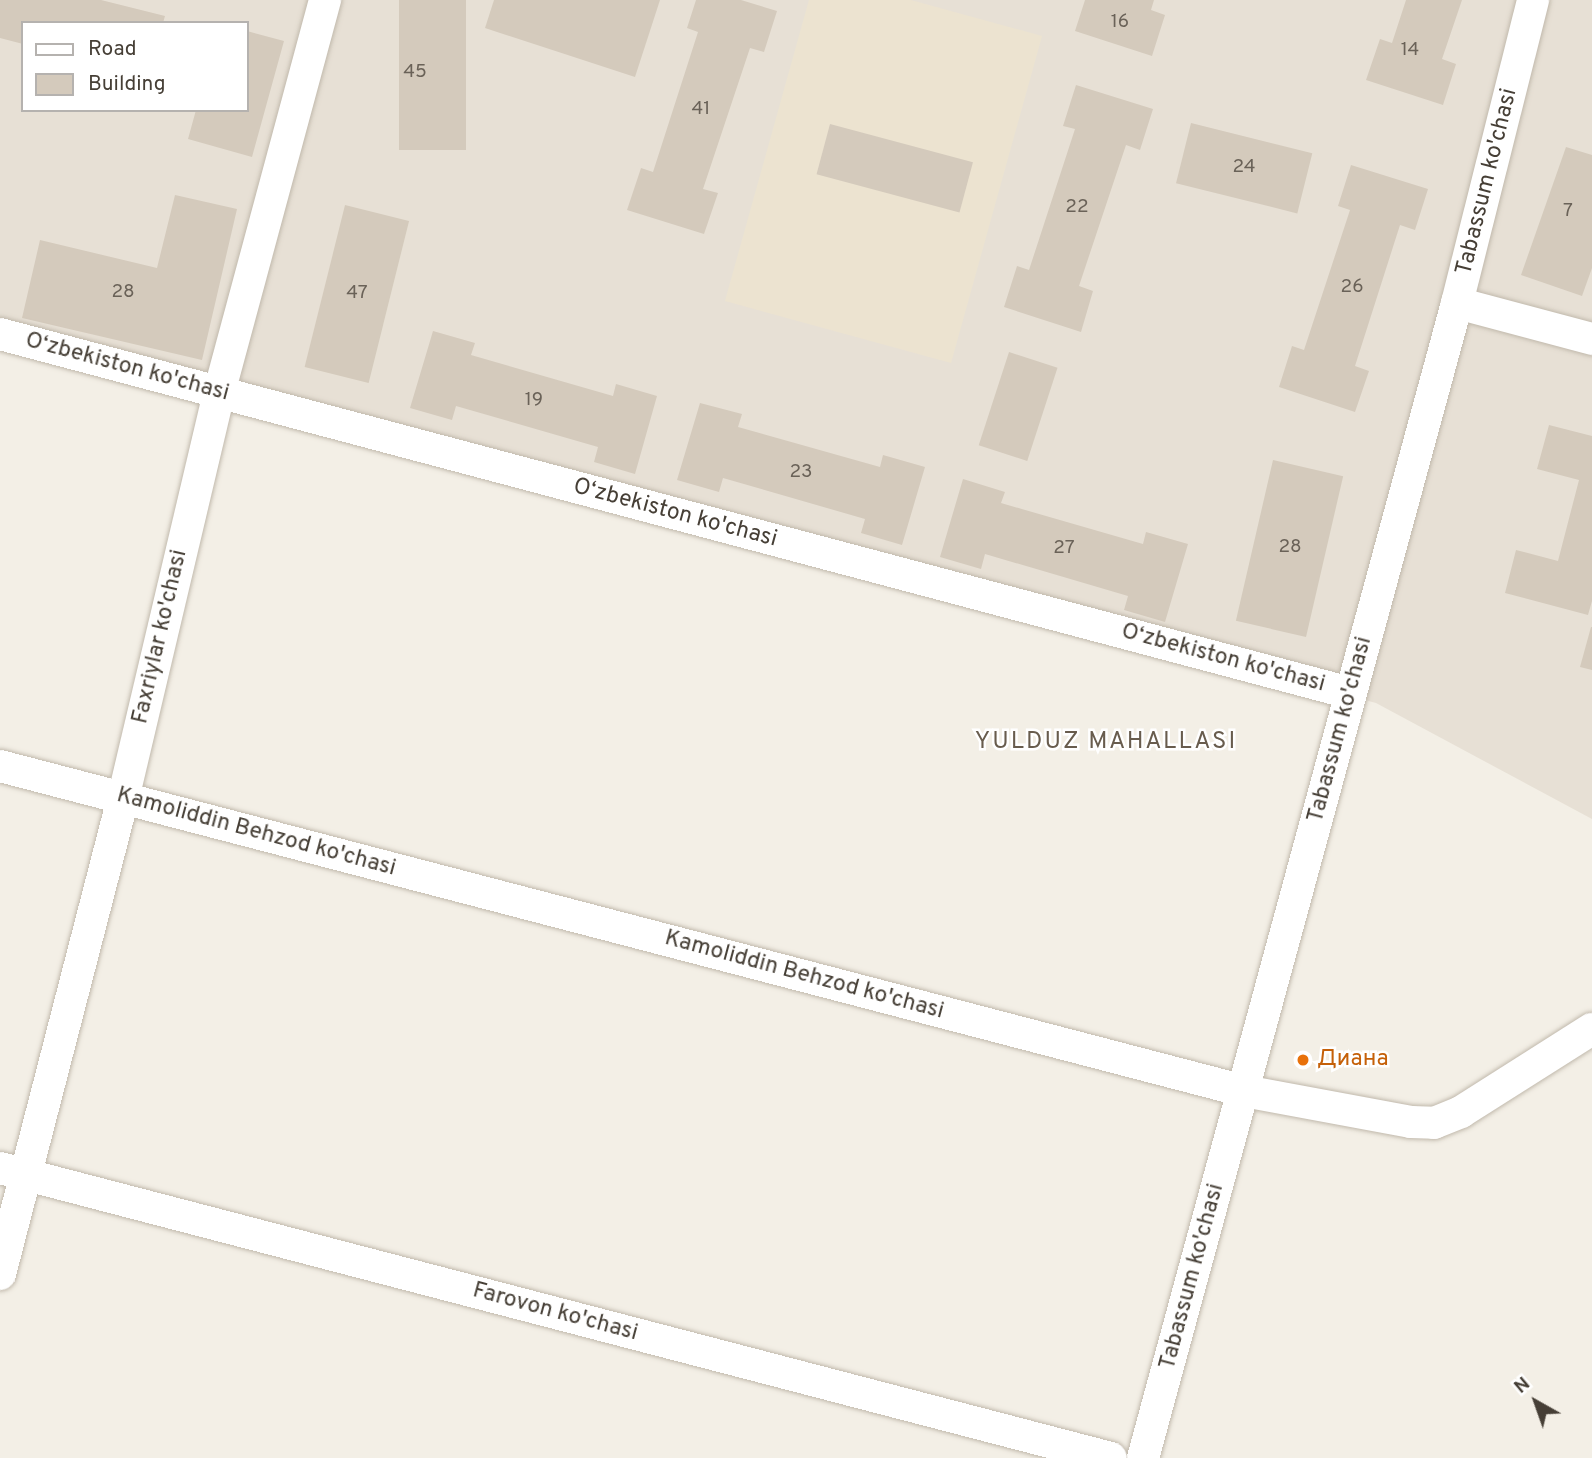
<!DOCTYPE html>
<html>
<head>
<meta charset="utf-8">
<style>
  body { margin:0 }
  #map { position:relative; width:1592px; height:1458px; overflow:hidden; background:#f3efe6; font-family:Overpass,sans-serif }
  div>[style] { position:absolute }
  .residential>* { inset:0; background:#e7e0d5 }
  .education>* { inset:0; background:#ece3d0 }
  .building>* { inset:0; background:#d4cabc; transform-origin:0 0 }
  .roads { filter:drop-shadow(0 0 2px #c1b9ac) drop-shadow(0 0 2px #c1b9ac) }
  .street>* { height:32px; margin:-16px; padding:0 16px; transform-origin:16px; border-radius:16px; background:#fff }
  .dots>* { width:19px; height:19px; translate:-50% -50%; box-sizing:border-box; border:4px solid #fff; border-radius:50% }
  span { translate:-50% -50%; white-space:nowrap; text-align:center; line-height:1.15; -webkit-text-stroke:5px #fff; paint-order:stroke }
  .number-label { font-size:19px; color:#6a6258 }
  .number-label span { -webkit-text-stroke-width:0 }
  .street-label { font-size:23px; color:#463f36 }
  .food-label { font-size:23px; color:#c56008 }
  .left { translate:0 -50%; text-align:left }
  .neighbourhood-label { font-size:24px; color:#685c4d; letter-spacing:2px }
  .legend { position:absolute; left:21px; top:21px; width:228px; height:91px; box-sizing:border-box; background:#fff; border:2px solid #b5b2af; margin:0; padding:9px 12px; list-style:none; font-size:21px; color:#463f36 }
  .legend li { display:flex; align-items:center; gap:14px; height:35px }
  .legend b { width:35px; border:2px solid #b5b2af }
  .north { position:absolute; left:1501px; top:1367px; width:70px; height:70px; -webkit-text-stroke:5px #fff; paint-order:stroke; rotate:320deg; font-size:19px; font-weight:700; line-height:28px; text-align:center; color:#463f36 }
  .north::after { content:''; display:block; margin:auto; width:24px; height:32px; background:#463f36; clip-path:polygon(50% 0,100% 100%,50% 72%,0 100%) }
</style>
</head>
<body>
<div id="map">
  <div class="residential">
    <i style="clip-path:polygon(evenodd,0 0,1592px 0,1592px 819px,1376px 703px,0 333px,0 0,23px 23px,247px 23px,247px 110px,23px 110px,23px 23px)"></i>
  </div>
  <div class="education">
    <i style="clip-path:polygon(809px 0,911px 0,1042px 36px,951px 363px,725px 301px)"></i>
  </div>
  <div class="building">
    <i style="clip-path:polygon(0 0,101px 0,165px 16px,163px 23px,23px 23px,23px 44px,0 38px)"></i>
    <i style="left:399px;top:0;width:67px;height:150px"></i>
    <i style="clip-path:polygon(494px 0,660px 0,635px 77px,485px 28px)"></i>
    <i style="clip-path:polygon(696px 0,741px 0,777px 11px,764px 52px,750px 48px,703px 189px,718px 193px,704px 234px,627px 210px,641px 168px,653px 172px,698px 32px,687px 28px)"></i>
    <i style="clip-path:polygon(1085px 0,1154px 0,1151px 10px,1165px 15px,1152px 56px,1075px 31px)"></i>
    <i style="clip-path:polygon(1406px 0,1462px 0,1442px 59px,1456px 64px,1443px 105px,1366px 80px,1380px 39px,1392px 43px)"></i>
    <i style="clip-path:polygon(247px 31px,284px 41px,252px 157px,188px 139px,196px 110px,247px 110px)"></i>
    <i style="clip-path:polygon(1076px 85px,1153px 109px,1140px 150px,1126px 145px,1079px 286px,1093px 291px,1081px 332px,1004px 307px,1017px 266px,1029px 270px,1075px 129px,1063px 126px)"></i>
    <i style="left:1191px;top:123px;width:125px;height:62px;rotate:14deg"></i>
    <i style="left:830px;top:124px;width:148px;height:52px;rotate:15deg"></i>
    <i style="clip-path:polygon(1566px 147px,1592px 155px,1592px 268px,1582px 296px,1521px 275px)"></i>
    <i style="clip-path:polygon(1351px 165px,1428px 189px,1415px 230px,1400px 225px,1355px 366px,1369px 371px,1355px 412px,1279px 387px,1292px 346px,1304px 350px,1350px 210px,1338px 206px)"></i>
    <i style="clip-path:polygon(175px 195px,237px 209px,202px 360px,22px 318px,40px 240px,157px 268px)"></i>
    <i style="left:345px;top:205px;width:66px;height:167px;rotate:14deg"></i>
    <i style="clip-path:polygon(433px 331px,475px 343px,471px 355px,613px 396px,616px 384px,657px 396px,635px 474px,594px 462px,598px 447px,456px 406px,452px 420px,410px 408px)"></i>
    <i style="left:1009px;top:352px;width:51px;height:98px;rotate:18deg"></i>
    <i style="clip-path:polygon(700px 403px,742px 414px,738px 427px,880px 467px,883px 455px,925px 467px,902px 545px,861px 533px,865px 519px,723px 478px,719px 492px,677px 480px)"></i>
    <i style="clip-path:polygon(1549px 425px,1592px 436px,1592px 601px,1588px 615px,1505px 593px,1516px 550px,1558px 561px,1579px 480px,1537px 469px)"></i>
    <i style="left:1273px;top:460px;width:72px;height:165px;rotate:13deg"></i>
    <i style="clip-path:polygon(963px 479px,1005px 492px,1001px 503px,1143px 544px,1146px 532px,1188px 544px,1165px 622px,1124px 610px,1128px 596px,985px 554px,981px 569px,940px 557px)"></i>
    <i style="clip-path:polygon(1591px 627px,1592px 627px,1592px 670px,1580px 667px)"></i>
  </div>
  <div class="roads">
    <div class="street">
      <i style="left:1457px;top:303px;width:140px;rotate:14.9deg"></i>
      <i style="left:0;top:334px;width:1397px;rotate:14.89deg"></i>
      <i style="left:0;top:766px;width:1286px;rotate:14.64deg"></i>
      <i style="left:1244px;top:1091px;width:170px;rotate:10.5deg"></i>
      <i style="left:1411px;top:1122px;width:23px;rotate:2deg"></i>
      <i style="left:1434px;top:1123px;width:29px;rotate:-22deg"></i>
      <i style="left:1461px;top:1112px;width:155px;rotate:-32.4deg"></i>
      <i style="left:0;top:1168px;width:1148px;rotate:14.63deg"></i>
      <i style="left:0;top:1274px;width:491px;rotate:-75.5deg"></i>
      <i style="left:123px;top:799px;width:417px;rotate:-76.7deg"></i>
      <i style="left:219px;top:393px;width:407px;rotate:-74.9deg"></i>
      <i style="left:1143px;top:1458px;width:1197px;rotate:-74.79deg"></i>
      <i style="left:1457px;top:303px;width:312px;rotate:-75.9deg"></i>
    </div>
  </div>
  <div class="dots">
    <i style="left:1303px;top:1060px;background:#e8710a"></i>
  </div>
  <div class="number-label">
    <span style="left:1120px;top:23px">16</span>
    <span style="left:1410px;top:51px">14</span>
    <span style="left:415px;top:73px">45</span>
    <span style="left:701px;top:110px">41</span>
    <span style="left:1244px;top:168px">24</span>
    <span style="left:1077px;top:208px">22</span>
    <span style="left:1568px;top:212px">7</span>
    <span style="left:1352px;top:288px">26</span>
    <span style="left:123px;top:293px">28</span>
    <span style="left:357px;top:294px">47</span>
    <span style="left:534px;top:401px">19</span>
    <span style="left:801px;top:473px">23</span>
    <span style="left:1290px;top:548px">28</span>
    <span style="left:1064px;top:549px">27</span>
  </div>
  <div class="street-label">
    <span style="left:1488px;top:182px;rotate:-76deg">Tabassum ko'chasi</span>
    <span style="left:127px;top:368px;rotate:15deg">O‘zbekiston ko'chasi</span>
    <span style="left:675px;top:514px;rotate:15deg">O‘zbekiston ko'chasi</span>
    <span style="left:161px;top:637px;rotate:-77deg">Faxriylar ko'chasi</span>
    <span style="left:1223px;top:659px;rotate:15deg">O‘zbekiston ko'chasi</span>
    <span style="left:1341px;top:730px;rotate:-75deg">Tabassum ko'chasi</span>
    <span style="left:256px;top:833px;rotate:15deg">Kamoliddin Behzod ko'chasi</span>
    <span style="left:804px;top:976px;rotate:15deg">Kamoliddin Behzod ko'chasi</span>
    <span style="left:1193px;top:1277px;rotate:-75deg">Tabassum ko'chasi</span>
    <span style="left:555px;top:1313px;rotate:15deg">Farovon ko'chasi</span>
  </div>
  <div class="food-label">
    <span class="left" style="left:1317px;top:1060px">Диана</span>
  </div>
  <div class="neighbourhood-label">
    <span style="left:1106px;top:743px">YULDUZ MAHALLASI</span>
  </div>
  <ul class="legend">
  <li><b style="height:9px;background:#fff"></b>Road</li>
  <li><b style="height:19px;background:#d4cabc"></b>Building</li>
  </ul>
  <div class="north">N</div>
</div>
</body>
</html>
